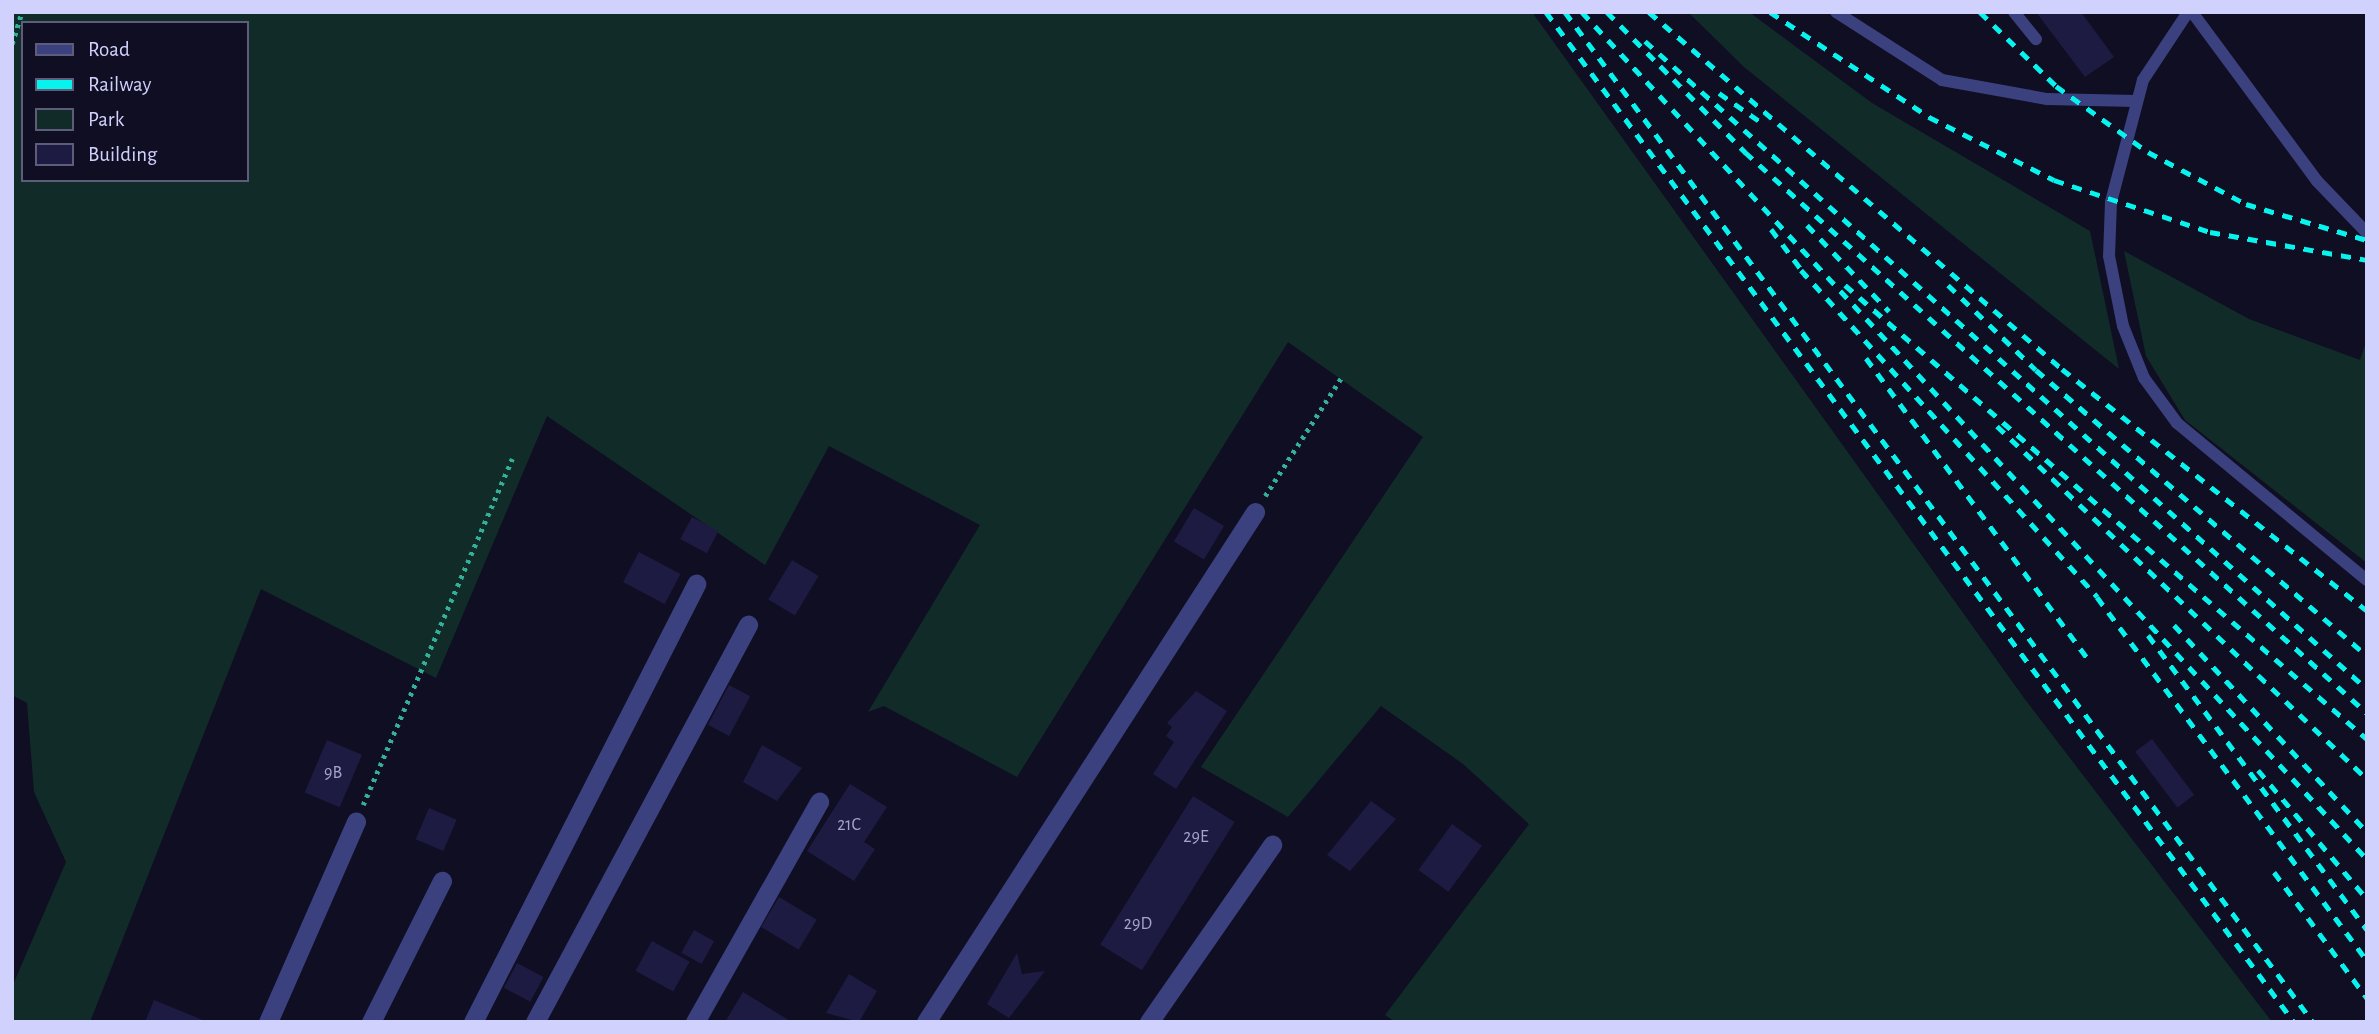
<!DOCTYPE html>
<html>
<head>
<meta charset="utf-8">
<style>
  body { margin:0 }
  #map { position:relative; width:2379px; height:1034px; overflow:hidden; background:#0f0e22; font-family:"Alegreya Sans",sans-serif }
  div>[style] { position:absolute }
  .green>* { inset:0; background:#112c28 }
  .building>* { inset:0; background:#1e1b42; transform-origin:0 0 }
  .path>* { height:4.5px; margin-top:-2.25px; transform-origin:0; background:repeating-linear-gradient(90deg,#32b099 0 3.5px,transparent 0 8.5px) }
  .service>* { height:12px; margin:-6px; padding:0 6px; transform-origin:6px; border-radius:6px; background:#3b407f }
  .minor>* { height:19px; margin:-9.5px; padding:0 9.5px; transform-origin:9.5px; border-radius:9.5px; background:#3b407f }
  .rail>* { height:5px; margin-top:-2.5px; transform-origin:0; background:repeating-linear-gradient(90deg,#07f3ee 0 10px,transparent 0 19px) }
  span { translate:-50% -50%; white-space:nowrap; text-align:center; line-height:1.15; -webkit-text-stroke:5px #0f0e22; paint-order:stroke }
  .number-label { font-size:18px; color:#a4a4cf }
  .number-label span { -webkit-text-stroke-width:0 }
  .frame { position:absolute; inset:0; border:14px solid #d1d1fe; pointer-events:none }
  .legend { position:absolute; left:21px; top:21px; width:228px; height:161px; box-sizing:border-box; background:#0f0e22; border:2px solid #5d5c7a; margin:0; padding:9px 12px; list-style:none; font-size:21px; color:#d1d1fe }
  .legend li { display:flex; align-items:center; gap:14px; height:35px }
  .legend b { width:35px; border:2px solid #5d5c7a }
</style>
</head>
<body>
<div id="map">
  <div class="green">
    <i style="clip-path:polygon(evenodd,12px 12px,1532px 12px,2024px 698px,2272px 1022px,1395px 1022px,1385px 1015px,1529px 824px,1463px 764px,1381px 706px,1288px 817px,1201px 767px,1423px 437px,1288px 342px,1017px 777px,884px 706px,868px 712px,980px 525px,829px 446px,765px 565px,547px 416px,436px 678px,261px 589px,90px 1022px,12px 1022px,12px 987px,66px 862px,34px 792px,27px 703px,12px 695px,12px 12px,23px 23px,247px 23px,247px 180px,23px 180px,23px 23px)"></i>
    <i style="clip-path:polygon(1688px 12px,1749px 12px,1872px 103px,2090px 231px,2119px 369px,1744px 67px)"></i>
    <i style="clip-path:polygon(2124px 251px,2249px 319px,2360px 360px,2367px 339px,2367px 563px,2185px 420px,2146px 356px)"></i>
  </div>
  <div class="building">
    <i style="clip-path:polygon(2036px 12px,2081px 12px,2114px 57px,2085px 77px)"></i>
    <i style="left:1194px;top:508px;width:35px;height:39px;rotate:31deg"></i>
    <i style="left:692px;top:517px;width:30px;height:25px;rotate:28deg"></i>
    <i style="left:639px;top:552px;width:47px;height:34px;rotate:28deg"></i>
    <i style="left:792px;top:560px;width:31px;height:46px;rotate:31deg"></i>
    <i style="left:729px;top:685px;width:24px;height:45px;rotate:28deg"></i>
    <i style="clip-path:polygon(1196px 691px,1227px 711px,1176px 789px,1153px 774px,1174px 742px,1166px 736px,1172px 727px,1167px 723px)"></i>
    <i style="left:2152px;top:739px;width:70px;height:21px;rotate:53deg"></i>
    <i style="left:327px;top:740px;width:38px;height:57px;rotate:23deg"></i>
    <i style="clip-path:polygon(762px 745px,802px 768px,777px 801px,743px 782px)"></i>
    <i style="clip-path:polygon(850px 784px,887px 807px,864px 842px,875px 849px,854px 881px,807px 851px)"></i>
    <i style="left:1193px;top:796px;width:49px;height:175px;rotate:32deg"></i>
    <i style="clip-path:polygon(1371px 801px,1396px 819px,1350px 871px,1327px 855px)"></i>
    <i style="left:429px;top:808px;width:30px;height:34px;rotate:23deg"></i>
    <i style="left:1452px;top:824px;width:37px;height:57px;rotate:36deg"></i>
    <i style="left:779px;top:897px;width:44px;height:35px;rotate:31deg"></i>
    <i style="left:694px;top:930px;width:23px;height:26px;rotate:29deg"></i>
    <i style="left:652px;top:941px;width:43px;height:34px;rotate:29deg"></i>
    <i style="clip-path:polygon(1017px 953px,1022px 974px,1045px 971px,1009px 1018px,987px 1004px)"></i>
    <i style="left:517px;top:963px;width:30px;height:28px;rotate:28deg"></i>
    <i style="clip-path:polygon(849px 974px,877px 991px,859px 1022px,826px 1013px)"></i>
    <i style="clip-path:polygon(743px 992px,792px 1022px,725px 1022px)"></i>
    <i style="clip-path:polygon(154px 1000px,205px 1021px,205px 1022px,145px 1022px)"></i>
  </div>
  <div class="path">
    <i style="left:12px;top:44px;width:34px;rotate:-73deg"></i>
    <i style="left:1265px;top:496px;width:144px;rotate:-57.2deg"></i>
    <i style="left:363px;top:805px;width:377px;rotate:-66.7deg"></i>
  </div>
  <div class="service">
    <i style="left:1836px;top:12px;width:126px;rotate:32.7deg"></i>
    <i style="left:1942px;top:80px;width:107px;rotate:10.3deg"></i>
    <i style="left:2047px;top:99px;width:88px;rotate:1.3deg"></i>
    <i style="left:2014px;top:12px;width:35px;rotate:51deg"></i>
    <i style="left:2188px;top:12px;width:82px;rotate:123.5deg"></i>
    <i style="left:2143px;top:80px;width:126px;rotate:104.7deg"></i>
    <i style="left:2111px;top:202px;width:54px;rotate:92.1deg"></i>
    <i style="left:2109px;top:256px;width:71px;rotate:78.7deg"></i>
    <i style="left:2123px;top:326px;width:56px;rotate:68deg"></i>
    <i style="left:2144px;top:378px;width:56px;rotate:53.7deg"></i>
    <i style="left:2177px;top:423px;width:246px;rotate:39.6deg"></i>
    <i style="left:2192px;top:12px;width:210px;rotate:53.5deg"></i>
    <i style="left:2317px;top:181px;width:72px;rotate:46.1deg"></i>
  </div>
  <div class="minor">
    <i style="left:268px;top:1022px;width:219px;rotate:-66.3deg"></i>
    <i style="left:371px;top:1022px;width:158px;rotate:-63.3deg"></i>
    <i style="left:473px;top:1022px;width:492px;rotate:-63deg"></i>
    <i style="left:535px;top:1022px;width:451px;rotate:-61.8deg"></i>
    <i style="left:695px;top:1022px;width:253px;rotate:-60.6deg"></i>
    <i style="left:926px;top:1022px;width:607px;rotate:-57.17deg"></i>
    <i style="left:1149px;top:1022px;width:216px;rotate:-55.2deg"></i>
  </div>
  <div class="rail">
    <i style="left:1546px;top:12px;width:1257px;rotate:53.48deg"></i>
    <i style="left:1565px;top:12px;width:1257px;rotate:53.48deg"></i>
    <i style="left:1582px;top:12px;width:1155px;rotate:47.18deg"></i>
    <i style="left:1607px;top:12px;width:197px;rotate:45.4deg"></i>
    <i style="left:1745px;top:152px;width:838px;rotate:42.05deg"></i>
    <i style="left:1649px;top:12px;width:546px;rotate:40.84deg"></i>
    <i style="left:2062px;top:369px;width:389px;rotate:38.4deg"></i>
    <i style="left:1770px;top:12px;width:191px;rotate:33.4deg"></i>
    <i style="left:1929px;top:117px;width:140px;rotate:26.7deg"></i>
    <i style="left:2054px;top:180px;width:164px;rotate:18.4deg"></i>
    <i style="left:2210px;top:232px;width:159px;rotate:10.1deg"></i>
    <i style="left:1980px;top:12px;width:106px;rotate:44.2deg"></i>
    <i style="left:2056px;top:86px;width:113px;rotate:35.7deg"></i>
    <i style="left:2148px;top:152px;width:111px;rotate:28deg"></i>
    <i style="left:2246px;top:204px;width:126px;rotate:16.6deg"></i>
    <i style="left:1645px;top:41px;width:970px;rotate:41.91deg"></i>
    <i style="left:1719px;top:93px;width:56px;rotate:34.8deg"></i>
    <i style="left:1807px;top:225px;width:119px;rotate:46.4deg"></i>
    <i style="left:1771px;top:229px;width:59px;rotate:53.3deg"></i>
    <i style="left:1801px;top:270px;width:441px;rotate:47.8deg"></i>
    <i style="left:2097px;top:597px;width:453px;rotate:53.4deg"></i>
    <i style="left:1845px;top:285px;width:692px;rotate:41.01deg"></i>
    <i style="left:1948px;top:285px;width:122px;rotate:44deg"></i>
    <i style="left:2036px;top:370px;width:437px;rotate:40.8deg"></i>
    <i style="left:1866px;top:358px;width:375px;rotate:53.6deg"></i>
    <i style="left:1997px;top:426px;width:511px;rotate:43.65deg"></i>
    <i style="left:2174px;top:625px;width:283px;rotate:47deg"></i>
    <i style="left:2148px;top:635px;width:367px;rotate:53.4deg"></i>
    <i style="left:2258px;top:770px;width:169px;rotate:49.8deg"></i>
    <i style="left:2274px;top:872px;width:157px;rotate:53.6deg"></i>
  </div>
  <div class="number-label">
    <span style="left:333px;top:773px">9B</span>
    <span style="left:849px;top:825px">21C</span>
    <span style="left:1196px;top:837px">29E</span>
    <span style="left:1138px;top:924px">29D</span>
  </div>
  <div class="frame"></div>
  <ul class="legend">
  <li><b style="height:9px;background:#3b407f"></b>Road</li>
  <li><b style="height:9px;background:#07f3ee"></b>Railway</li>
  <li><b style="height:19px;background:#112c28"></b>Park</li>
  <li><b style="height:19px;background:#1e1b42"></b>Building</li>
  </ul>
</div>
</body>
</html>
